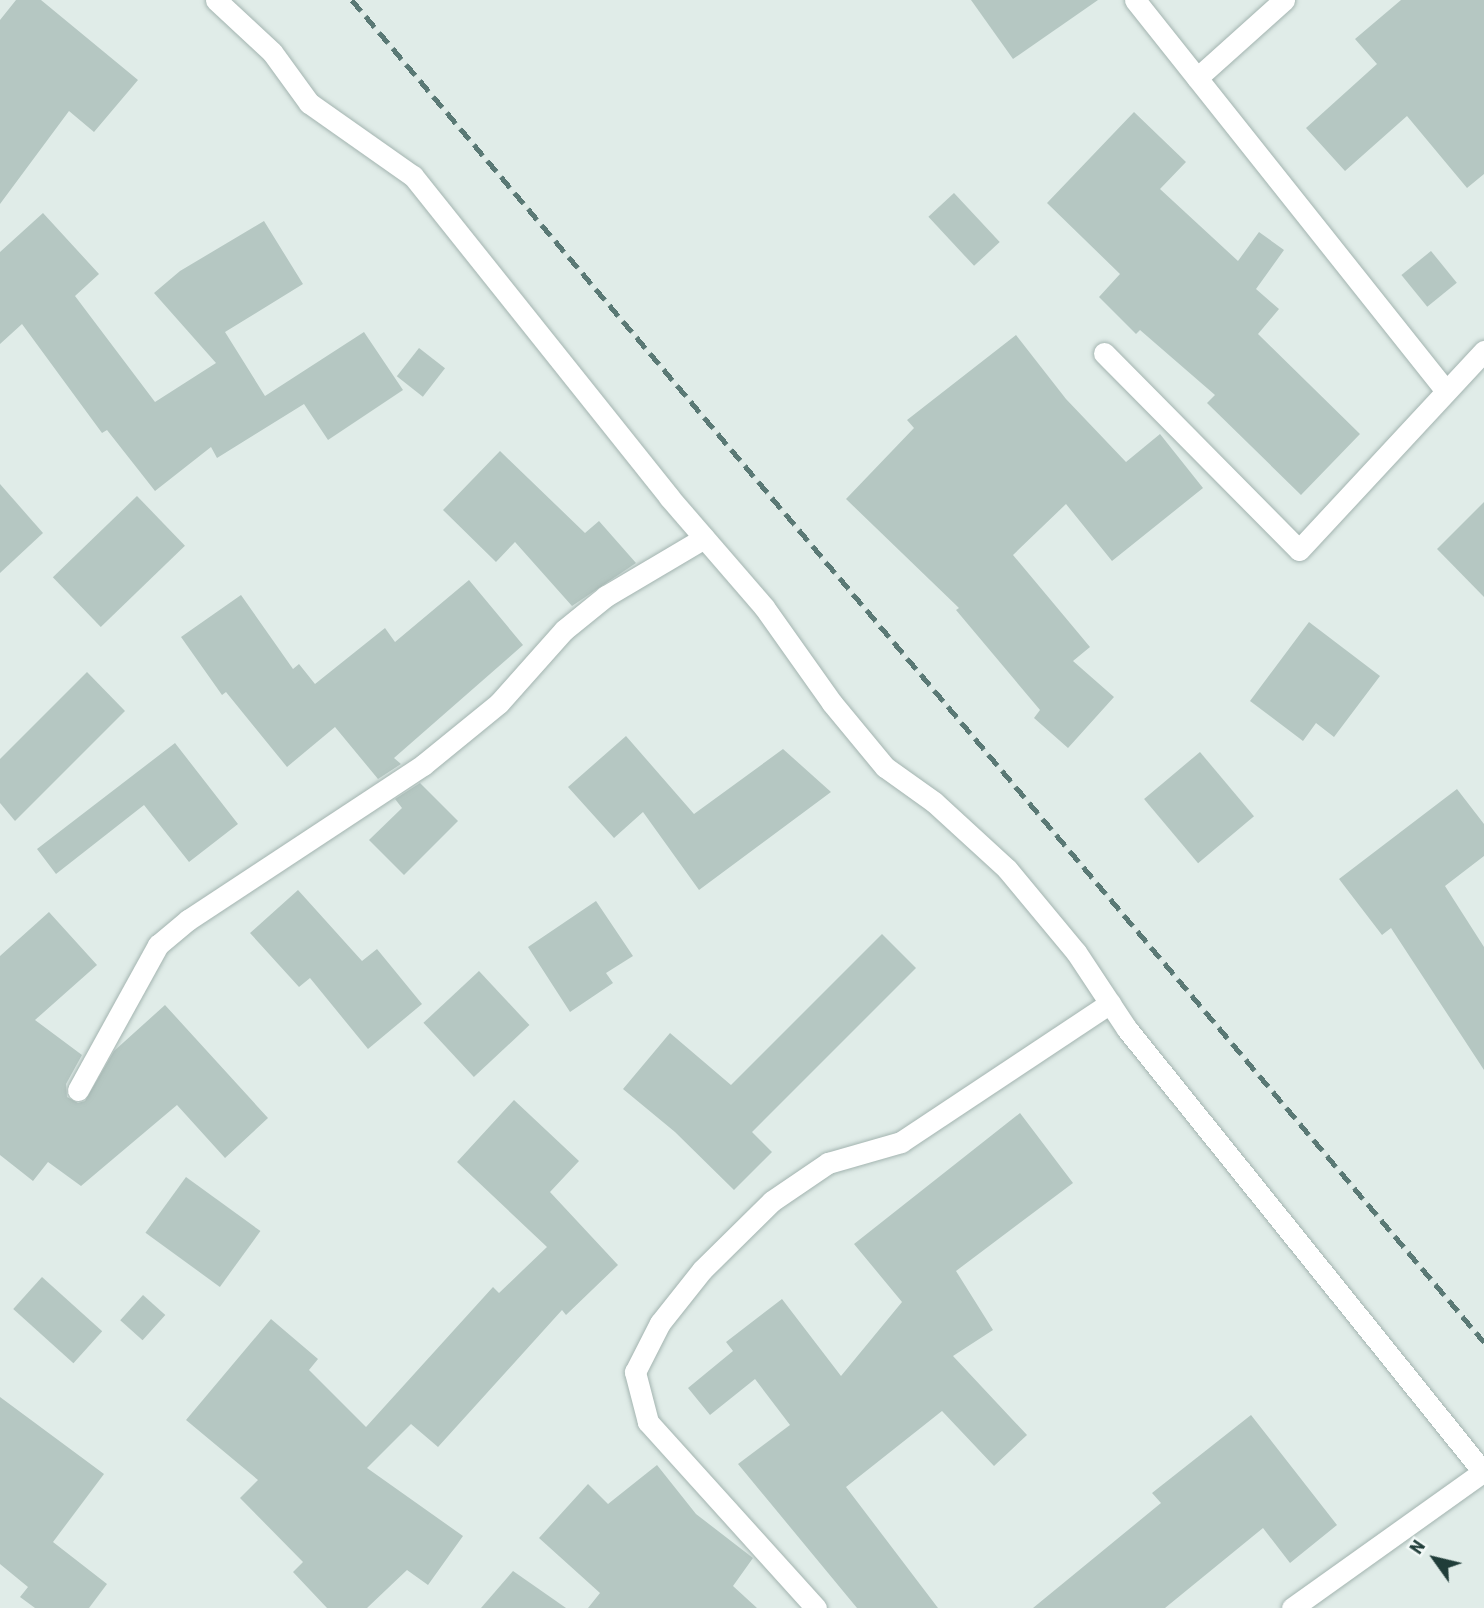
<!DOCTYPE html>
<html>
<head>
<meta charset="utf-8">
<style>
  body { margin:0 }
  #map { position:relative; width:1484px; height:1608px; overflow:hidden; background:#e0ece8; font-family:"Roboto Condensed",sans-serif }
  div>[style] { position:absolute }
  .building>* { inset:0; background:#b5c7c2; transform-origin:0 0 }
  .roads { filter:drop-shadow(0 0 2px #a3b4b0) drop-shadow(0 0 2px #a3b4b0) }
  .minor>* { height:21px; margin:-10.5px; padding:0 10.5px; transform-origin:10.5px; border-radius:10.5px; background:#fff }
  .rail>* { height:5px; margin-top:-2.5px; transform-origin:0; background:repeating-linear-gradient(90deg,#5a7975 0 14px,transparent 0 21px) }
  span { translate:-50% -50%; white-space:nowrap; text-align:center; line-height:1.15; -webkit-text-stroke:7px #f1f8f6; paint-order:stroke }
  .north { position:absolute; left:1400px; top:1524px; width:70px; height:70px; -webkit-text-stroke:5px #f1f8f6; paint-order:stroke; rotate:304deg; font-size:19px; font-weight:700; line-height:28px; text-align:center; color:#203d39 }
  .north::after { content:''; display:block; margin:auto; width:24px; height:32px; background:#203d39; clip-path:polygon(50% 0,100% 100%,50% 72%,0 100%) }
</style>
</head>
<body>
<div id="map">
  <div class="building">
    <i style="clip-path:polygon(16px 0,41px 0,138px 80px,94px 132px,69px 111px,0 204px,0 20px)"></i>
    <i style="clip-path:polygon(971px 0,1098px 0,1013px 59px)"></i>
    <i style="clip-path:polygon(1401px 0,1484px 0,1484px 174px,1467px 188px,1407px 116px,1345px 171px,1306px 128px,1377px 64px,1355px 39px)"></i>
    <i style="clip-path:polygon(1134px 112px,1186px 162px,1160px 189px,1238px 261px,1259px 232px,1284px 250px,1256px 289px,1279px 309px,1258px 334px,1360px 434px,1301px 495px,1207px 403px,1215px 395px,1140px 330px,1136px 334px,1099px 297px,1120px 274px,1047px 203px)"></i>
    <i style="left:954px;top:193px;width:67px;height:35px;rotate:47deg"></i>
    <i style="clip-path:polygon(43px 213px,99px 274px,75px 296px,155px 402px,216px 363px,154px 293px,180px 271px,264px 221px,303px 284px,225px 332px,265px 396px,364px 332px,403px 390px,328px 440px,304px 404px,217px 458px,211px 447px,155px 491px,107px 430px,102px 433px,22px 324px,0 344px,0 252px)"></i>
    <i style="left:1431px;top:251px;width:41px;height:38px;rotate:51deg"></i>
    <i style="clip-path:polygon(1016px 335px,1066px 399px,1126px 462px,1160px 434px,1203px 488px,1112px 561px,1066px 504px,1013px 555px,1090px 647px,1073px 661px,1114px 697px,1068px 748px,1034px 718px,1040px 710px,956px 610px,959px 608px,846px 499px,914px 428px,907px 420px)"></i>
    <i style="left:419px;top:348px;width:33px;height:36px;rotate:38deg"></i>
    <i style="clip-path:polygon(500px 451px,585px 533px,599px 521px,636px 563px,572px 606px,515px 542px,496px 562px,443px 510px)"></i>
    <i style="clip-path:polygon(0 484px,43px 533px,0 573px)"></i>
    <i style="left:137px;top:496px;width:69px;height:117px;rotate:46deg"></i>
    <i style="clip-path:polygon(1484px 502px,1484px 597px,1437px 549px)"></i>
    <i style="clip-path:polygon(469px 580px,523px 645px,394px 758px,401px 764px,378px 779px,335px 727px,287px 767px,226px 692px,222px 695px,181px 637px,241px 595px,293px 669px,299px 664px,315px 684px,385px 628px,395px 642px)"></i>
    <i style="clip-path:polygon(1309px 622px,1380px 676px,1334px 737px,1316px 723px,1303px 741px,1250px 701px)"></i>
    <i style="clip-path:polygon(87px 672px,125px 711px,15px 821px,0 803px,0 759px)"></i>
    <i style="clip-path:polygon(626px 736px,694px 814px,783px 749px,831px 792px,699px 890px,643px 812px,614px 838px,568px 787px)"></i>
    <i style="clip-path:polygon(175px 743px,238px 824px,189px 862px,144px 805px,56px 874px,37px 849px)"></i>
    <i style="left:1200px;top:752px;width:84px;height:73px;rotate:50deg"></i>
    <i style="clip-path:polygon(420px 783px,458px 821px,404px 875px,369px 840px,402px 808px,395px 799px)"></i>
    <i style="clip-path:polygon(1457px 789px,1484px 824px,1484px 856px,1445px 886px,1484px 947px,1484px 1070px,1391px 928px,1382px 935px,1339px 879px)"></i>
    <i style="clip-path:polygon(298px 890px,362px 961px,377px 949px,422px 1004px,368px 1049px,310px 978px,299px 987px,250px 933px)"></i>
    <i style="clip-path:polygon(596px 901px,633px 956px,606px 973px,613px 983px,570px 1012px,528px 947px)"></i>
    <i style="clip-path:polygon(49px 912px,97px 965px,35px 1020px,82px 1055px,66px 1084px,67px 1097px,78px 1103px,85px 1101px,114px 1051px,165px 1005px,268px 1118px,225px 1158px,177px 1105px,81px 1186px,48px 1162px,33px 1181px,0 1155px,0 956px)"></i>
    <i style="clip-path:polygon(882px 934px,916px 968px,752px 1132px,772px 1152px,734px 1190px,675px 1132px,623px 1089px,670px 1033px,731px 1085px)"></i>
    <i style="left:479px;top:971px;width:74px;height:76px;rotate:47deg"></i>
    <i style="clip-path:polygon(514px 1100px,579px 1161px,550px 1192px,618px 1265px,566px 1315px,562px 1310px,438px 1447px,411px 1424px,367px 1468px,463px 1536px,428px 1585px,407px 1570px,367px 1608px,327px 1608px,293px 1572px,303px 1562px,240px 1498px,258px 1480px,186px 1420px,271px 1319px,318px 1359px,309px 1370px,366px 1427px,493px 1287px,499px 1293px,547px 1247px,457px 1162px)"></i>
    <i style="clip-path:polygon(1020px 1113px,1073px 1183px,956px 1271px,993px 1330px,953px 1356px,1027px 1435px,994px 1466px,942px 1411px,846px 1487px,938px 1608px,857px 1608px,738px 1464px,790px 1425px,755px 1379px,710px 1415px,688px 1388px,733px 1351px,726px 1342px,782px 1299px,841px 1376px,902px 1302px,854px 1244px)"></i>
    <i style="left:186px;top:1177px;width:92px;height:69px;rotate:36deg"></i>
    <i style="left:42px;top:1277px;width:81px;height:43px;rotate:42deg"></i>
    <i style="left:143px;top:1295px;width:30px;height:34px;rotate:42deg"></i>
    <i style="clip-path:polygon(0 1397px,104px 1474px,53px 1542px,107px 1584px,89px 1608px,35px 1608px,20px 1597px,28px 1587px,0 1564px)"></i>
    <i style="clip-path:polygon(1251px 1415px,1337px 1525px,1290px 1563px,1263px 1528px,1165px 1608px,1033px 1608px,1161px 1503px,1152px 1493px)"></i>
    <i style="clip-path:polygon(657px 1465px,696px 1514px,753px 1558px,733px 1586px,757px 1608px,588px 1608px,600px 1593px,539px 1538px,588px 1484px,608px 1504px)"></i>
    <i style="clip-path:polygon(513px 1571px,566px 1608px,481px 1608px)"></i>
  </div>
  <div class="roads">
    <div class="minor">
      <i style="left:216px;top:0;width:76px;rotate:42.9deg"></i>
      <i style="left:272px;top:52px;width:63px;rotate:54deg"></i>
      <i style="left:309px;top:103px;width:127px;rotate:35.1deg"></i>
      <i style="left:413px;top:176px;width:411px;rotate:51.4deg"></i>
      <i style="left:669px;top:497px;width:145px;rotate:49.2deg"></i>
      <i style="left:764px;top:607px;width:118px;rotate:54.7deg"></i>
      <i style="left:832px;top:703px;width:83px;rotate:50.4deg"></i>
      <i style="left:885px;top:767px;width:60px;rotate:35.5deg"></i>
      <i style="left:934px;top:802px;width:99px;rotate:42.5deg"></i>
      <i style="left:1007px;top:869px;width:108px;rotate:50.3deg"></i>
      <i style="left:1076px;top:952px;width:92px;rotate:56.5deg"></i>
      <i style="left:1127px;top:1029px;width:570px;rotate:51.2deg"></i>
      <i style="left:1135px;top:0;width:498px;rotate:51.5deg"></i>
      <i style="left:1197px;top:78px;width:117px;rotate:-41.9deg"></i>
      <i style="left:1104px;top:353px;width:277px;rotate:45.3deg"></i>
      <i style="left:1299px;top:550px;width:272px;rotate:-47.1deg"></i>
      <i style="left:78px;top:1090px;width:166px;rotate:-61.1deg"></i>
      <i style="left:158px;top:945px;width:39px;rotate:-40deg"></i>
      <i style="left:188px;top:920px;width:282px;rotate:-33.4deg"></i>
      <i style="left:423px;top:765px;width:98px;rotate:-39.2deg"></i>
      <i style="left:499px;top:703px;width:98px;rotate:-48.3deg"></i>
      <i style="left:564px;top:630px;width:54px;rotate:-39deg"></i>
      <i style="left:606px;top:596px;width:114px;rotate:-30.6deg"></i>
      <i style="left:816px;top:1608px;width:251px;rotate:-132.1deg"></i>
      <i style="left:648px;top:1422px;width:52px;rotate:-104.6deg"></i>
      <i style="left:635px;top:1372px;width:55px;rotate:-63deg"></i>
      <i style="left:660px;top:1323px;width:68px;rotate:-51.6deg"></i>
      <i style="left:702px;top:1270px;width:98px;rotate:-44.6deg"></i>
      <i style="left:772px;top:1201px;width:68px;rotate:-34.2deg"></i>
      <i style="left:828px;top:1163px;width:76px;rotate:-16deg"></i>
      <i style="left:901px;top:1142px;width:251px;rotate:-33.6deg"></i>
      <i style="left:1292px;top:1608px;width:234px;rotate:-35.5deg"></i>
    </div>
  </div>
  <div class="rail">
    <i style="left:352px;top:0;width:1756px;rotate:49.85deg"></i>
  </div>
  <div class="north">N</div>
</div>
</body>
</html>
